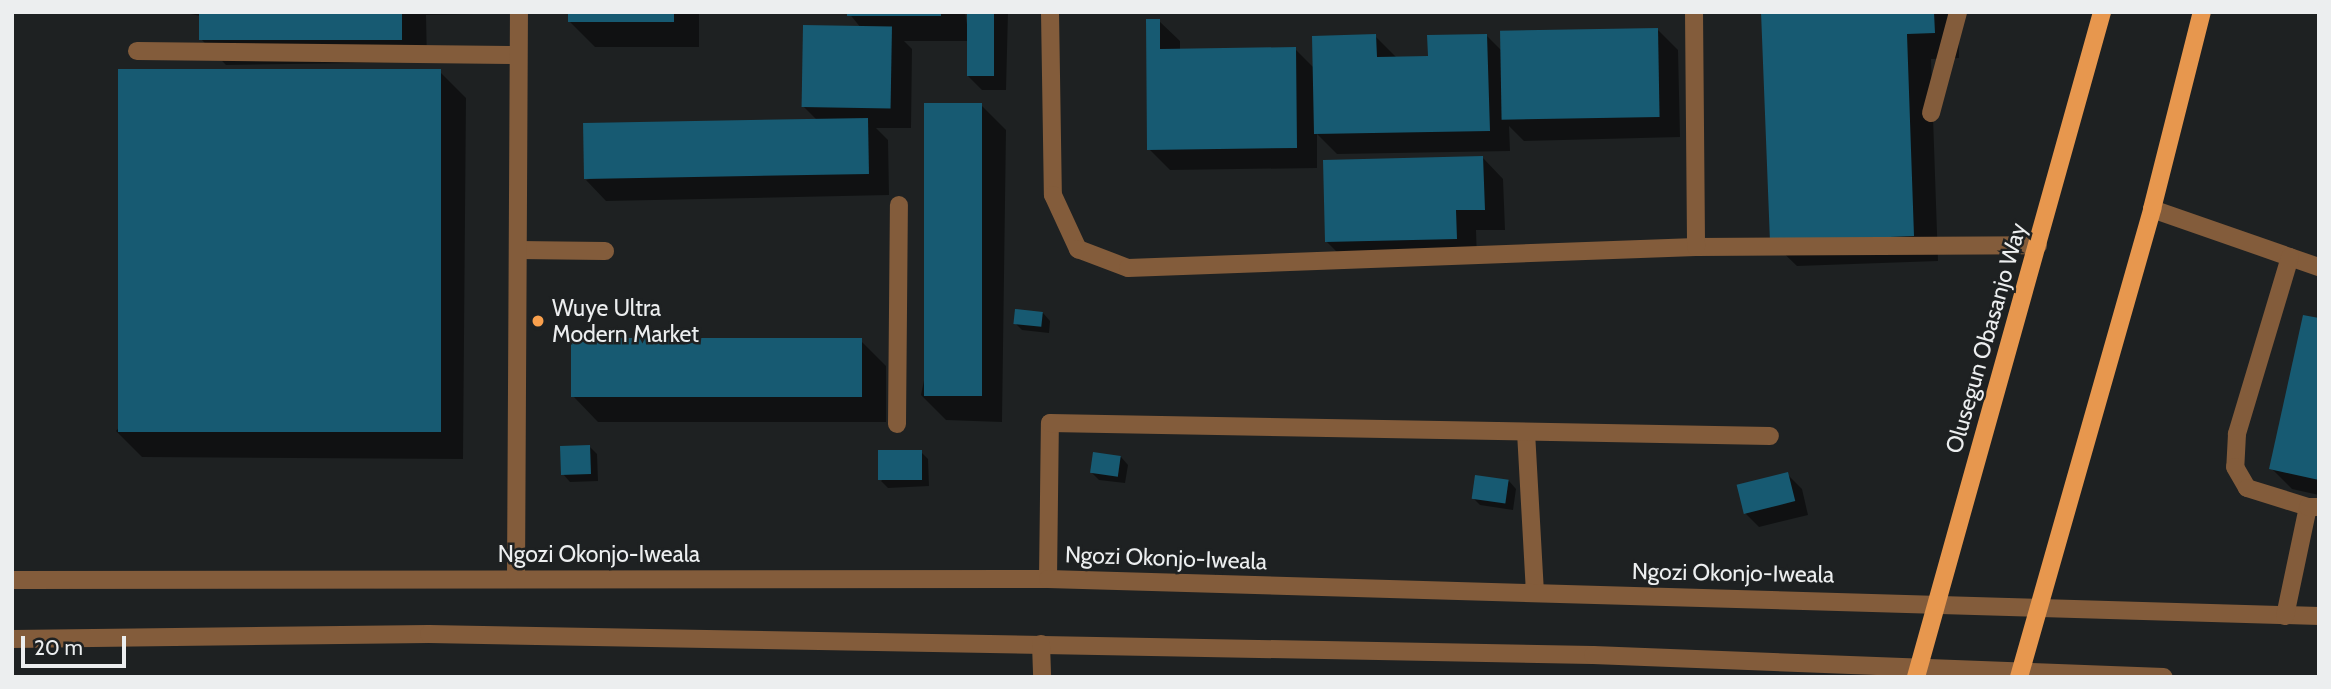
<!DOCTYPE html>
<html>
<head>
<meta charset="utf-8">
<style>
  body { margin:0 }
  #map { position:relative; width:2331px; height:689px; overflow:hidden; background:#1e2122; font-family:Cabin,sans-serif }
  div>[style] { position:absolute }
  .shadow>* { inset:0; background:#0007 }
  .building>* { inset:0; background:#175a72; transform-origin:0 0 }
  .minor>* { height:18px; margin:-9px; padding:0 9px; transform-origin:9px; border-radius:9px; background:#835c3b }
  .major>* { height:18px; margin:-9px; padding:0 9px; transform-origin:9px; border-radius:9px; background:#e7974e }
  .dots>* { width:19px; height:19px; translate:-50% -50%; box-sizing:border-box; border:4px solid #1e2122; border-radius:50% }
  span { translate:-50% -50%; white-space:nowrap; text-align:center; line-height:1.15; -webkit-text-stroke:5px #1e2122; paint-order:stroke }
  .poi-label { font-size:23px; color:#eceeef }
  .left { translate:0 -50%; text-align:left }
  .street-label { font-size:23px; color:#eceeef }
  .frame { position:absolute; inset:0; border:14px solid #eceeef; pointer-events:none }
  .scale { position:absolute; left:21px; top:636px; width:105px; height:32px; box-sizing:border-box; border:4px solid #eceeef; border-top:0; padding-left:9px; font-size:21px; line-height:24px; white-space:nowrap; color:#eceeef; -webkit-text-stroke:5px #1e2122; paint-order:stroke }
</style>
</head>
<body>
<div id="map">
  <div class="shadow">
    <i style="clip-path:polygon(179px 12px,475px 12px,475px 14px,426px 15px,427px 62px,226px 65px,201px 39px,201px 16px)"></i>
    <i style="clip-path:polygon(569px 12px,699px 12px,699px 47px,595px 47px,570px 22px)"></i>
    <i style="clip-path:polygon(848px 12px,965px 12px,968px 31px,969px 12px,1008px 12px,1006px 90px,982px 90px,967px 75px,968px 41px,904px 41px,912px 49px,911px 128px,876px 128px,888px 140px,889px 195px,606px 201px,586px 180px,817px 120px,803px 106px,861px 28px)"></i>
    <i style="clip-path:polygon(1763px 12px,1958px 12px,1959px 58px,1931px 59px,1938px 261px,1797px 266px,1771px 241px)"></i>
    <i style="clip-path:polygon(1159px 21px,1180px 41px,1180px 50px,1295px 49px,1314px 68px,1375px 36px,1396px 57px,1430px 58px,1487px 36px,1502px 51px,1657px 29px,1678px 50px,1680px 137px,1524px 141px,1509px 126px,1510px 151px,1337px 154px,1317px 134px,1317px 168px,1170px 170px,1149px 149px)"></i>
    <i style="clip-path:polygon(441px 73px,466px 98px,463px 459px,142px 457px,116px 431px)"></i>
    <i style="clip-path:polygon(981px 105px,1006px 130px,1002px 422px,946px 420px,921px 395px)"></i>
    <i style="clip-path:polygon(1483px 158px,1503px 179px,1505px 230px,1476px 230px,1477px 259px,1347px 262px,1326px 241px)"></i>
    <i style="clip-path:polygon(1043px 313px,1050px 321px,1049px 333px,1022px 330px,1015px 323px)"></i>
    <i style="clip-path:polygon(2319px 320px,2319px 495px,2292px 489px,2271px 468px)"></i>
    <i style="clip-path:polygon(861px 341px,886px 366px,886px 422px,598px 422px,573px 396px)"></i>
    <i style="clip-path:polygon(590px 447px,597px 454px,598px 481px,570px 482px,563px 474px)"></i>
    <i style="clip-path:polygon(921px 452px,928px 459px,929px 486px,888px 488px,881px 481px)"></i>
    <i style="clip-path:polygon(1121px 457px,1128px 465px,1125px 483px,1099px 480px,1092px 473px)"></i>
    <i style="clip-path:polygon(1787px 474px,1802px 489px,1808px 515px,1759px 527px,1744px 512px)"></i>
    <i style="clip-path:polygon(1509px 481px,1516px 489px,1513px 510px,1480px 505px,1473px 498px)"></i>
  </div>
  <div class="building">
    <i style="left:199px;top:12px;width:203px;height:28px"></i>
    <i style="left:568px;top:12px;width:106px;height:10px"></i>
    <i style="left:847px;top:12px;width:94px;height:4px"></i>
    <i style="left:967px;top:12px;width:27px;height:64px"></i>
    <i style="clip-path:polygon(1761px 12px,1934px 12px,1935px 33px,1907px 34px,1914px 236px,1770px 242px)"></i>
    <i style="clip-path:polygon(1146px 19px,1160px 19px,1160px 49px,1296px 47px,1297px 148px,1147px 150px)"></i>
    <i style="left:803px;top:25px;width:89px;height:82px;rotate:1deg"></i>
    <i style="left:1658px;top:28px;width:89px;height:158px;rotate:89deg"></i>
    <i style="clip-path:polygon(1376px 34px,1377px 57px,1428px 56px,1427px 35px,1487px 34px,1490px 131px,1314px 134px,1312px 36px)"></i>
    <i style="left:118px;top:69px;width:323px;height:363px"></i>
    <i style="left:924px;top:103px;width:58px;height:293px"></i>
    <i style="left:868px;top:118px;width:56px;height:285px;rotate:89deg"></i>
    <i style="clip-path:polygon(1483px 156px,1485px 210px,1456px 210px,1457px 239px,1325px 242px,1323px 160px)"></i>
    <i style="left:1015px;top:309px;width:28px;height:15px;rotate:6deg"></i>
    <i style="clip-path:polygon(2303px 315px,2319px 318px,2319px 480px,2269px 469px)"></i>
    <i style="left:571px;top:338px;width:291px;height:59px"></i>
    <i style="left:590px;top:445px;width:29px;height:30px;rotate:88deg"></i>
    <i style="left:922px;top:450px;width:30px;height:44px;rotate:90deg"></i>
    <i style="left:1093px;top:452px;width:28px;height:21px;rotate:8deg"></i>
    <i style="left:1788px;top:472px;width:30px;height:53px;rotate:76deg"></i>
    <i style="left:1475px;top:475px;width:34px;height:24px;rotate:8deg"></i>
  </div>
  <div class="minor">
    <i style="left:1050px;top:12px;width:183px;rotate:89.1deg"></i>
    <i style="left:1053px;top:195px;width:60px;rotate:65.2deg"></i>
    <i style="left:1078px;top:249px;width:53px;rotate:20.8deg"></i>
    <i style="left:1128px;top:268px;width:568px;rotate:-2.12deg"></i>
    <i style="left:1696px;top:247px;width:342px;rotate:-0.3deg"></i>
    <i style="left:1694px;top:12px;width:235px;rotate:89.5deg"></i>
    <i style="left:137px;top:51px;width:381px;rotate:0.6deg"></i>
    <i style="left:1931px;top:113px;width:105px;rotate:-75deg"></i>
    <i style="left:2152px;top:209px;width:177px;rotate:19.2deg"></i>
    <i style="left:518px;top:250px;width:87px;rotate:0.7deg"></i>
    <i style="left:2290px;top:257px;width:185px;rotate:106.7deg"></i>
    <i style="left:2237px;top:434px;width:33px;rotate:93deg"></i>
    <i style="left:2235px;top:467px;width:24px;rotate:60deg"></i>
    <i style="left:2247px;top:488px;width:64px;rotate:17.3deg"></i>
    <i style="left:897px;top:424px;width:219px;rotate:-89.5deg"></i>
    <i style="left:1526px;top:432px;width:161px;rotate:86.8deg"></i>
    <i style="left:516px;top:578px;width:566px;rotate:-89.7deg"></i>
    <i style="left:1048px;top:579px;width:156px;rotate:-89.3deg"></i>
    <i style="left:1050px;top:423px;width:720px;rotate:1.03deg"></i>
    <i style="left:12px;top:580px;width:1036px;rotate:-0.06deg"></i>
    <i style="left:1048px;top:579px;width:1272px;rotate:1.67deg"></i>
    <i style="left:2285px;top:616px;width:111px;rotate:-78.1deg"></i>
    <i style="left:2308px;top:507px;width:11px"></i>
    <i style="left:12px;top:639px;width:417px;rotate:-0.7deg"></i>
    <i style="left:429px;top:634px;width:1164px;rotate:1.03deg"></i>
    <i style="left:1593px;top:655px;width:571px;rotate:2.21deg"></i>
    <i style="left:1041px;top:644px;width:33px;rotate:88deg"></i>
  </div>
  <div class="major">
    <i style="left:1916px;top:677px;width:691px;rotate:-74.37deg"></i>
    <i style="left:2019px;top:677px;width:487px;rotate:-74.1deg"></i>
    <i style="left:2152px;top:209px;width:203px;rotate:-75.8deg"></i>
  </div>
  <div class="dots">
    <i style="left:538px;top:321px;background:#f9a04d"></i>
  </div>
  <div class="poi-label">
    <span class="left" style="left:552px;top:321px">Wuye Ultra<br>Modern Market</span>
  </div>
  <div class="street-label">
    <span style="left:1986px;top:338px;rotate:-74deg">Olusegun Obasanjo Way</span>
    <span style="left:599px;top:554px">Ngozi Okonjo-Iweala</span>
    <span style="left:1166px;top:558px;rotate:2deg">Ngozi Okonjo-Iweala</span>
    <span style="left:1733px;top:573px;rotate:1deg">Ngozi Okonjo-Iweala</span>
  </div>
  <div class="frame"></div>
  <div class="scale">20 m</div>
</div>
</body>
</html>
